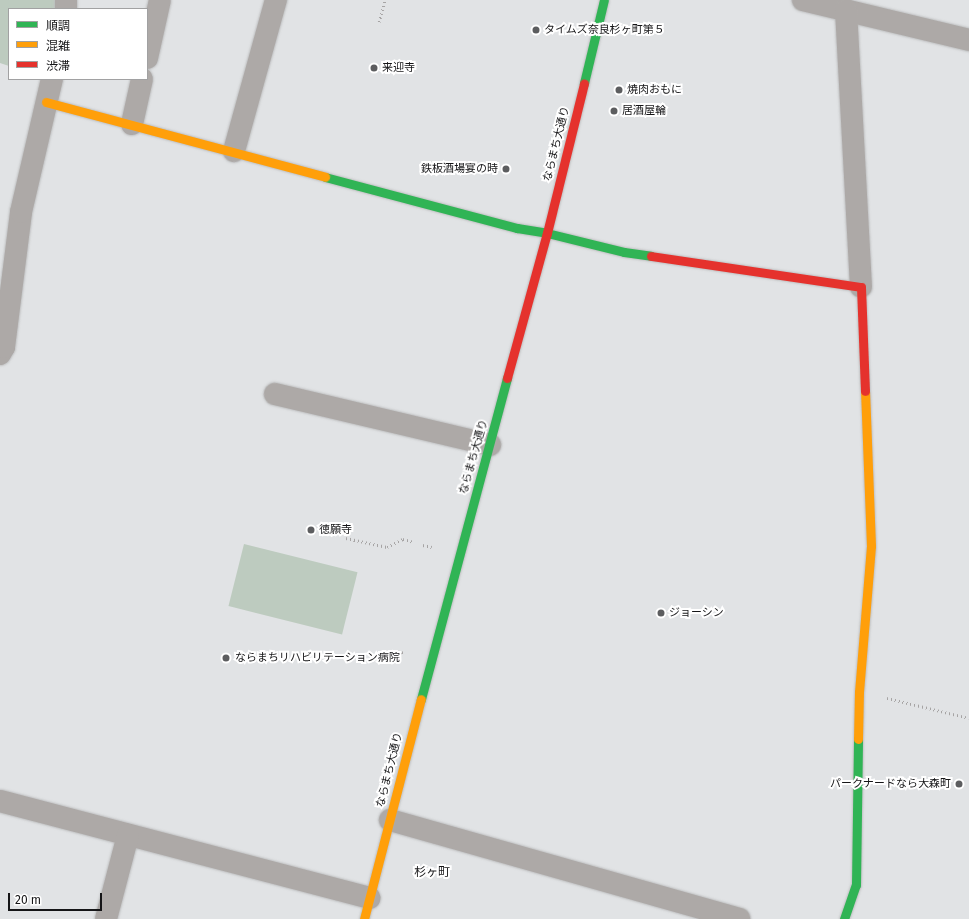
<!DOCTYPE html>
<html>
<head>
<meta charset="utf-8">
<style>
  body { margin:0 }
  #map { position:relative; width:969px; height:919px; overflow:hidden; background:#e1e3e5; font-family:"Fira Sans","Noto Sans JP",sans-serif }
  div>[style] { position:absolute }
  .green>* { inset:0; background:#bdcbbf; transform-origin:0 0 }
  .path>* { height:2.5px; margin-top:-1.25px; transform-origin:0; background:repeating-linear-gradient(90deg,#a6a4a4 0 1px,transparent 0 4px) }
  .roads { filter:drop-shadow(0 0 1px #bdbebf) drop-shadow(0 0 1px #bdbebf) }
  .street>* { height:22px; margin:-11px; padding:0 11px; transform-origin:11px; border-radius:11px; background:#ada9a7 }
  .fast>* { height:9px; margin:-4.5px; padding:0 4.5px; transform-origin:4.5px; border-radius:4.5px; background:#30b455 }
  .slow>* { height:9px; margin:-4.5px; padding:0 4.5px; transform-origin:4.5px; border-radius:4.5px; background:#ff9f0a }
  .jam>* { height:9px; margin:-4.5px; padding:0 4.5px; transform-origin:4.5px; border-radius:4.5px; background:#e5322d }
  .dots>* { width:11px; height:11px; translate:-50% -50%; box-sizing:border-box; border:2px solid #fff; border-radius:50% }
  span { translate:-50% -50%; white-space:nowrap; text-align:center; line-height:1.15; -webkit-text-stroke:4px #fff; paint-order:stroke }
  .poi-label { font-size:11px; color:#151517 }
  .left { translate:0 -50%; text-align:left }
  .right { translate:-100% -50%; text-align:right }
  .street-label { font-size:11px; color:#151517 }
  .neighbourhood-label { font-size:12px; color:#151517 }
  .legend { position:absolute; left:8px; top:8px; width:140px; height:72px; box-sizing:border-box; background:#fff; border:1px solid #a1a1a2; margin:0; padding:5px 7px; list-style:none; font-size:12px; color:#151517 }
  .legend li { display:flex; align-items:center; gap:8px; height:20px }
  .legend b { width:20px; border:1px solid #a1a1a2 }
  .scale { position:absolute; left:8px; top:893px; width:94px; height:18px; box-sizing:border-box; border:2px solid #151517; border-top:0; padding-left:5px; font-size:12px; line-height:14px; white-space:nowrap; color:#151517; -webkit-text-stroke:3px #fff; paint-order:stroke }
</style>
</head>
<body>
<div id="map">
  <div class="green">
    <i style="clip-path:polygon(0 0,66px 0,66px 9px,9px 9px,9px 66px,0 63px)"></i>
    <i style="left:244px;top:544px;width:117px;height:64px;rotate:14deg"></i>
  </div>
  <div class="path">
    <i style="left:379px;top:22px;width:23px;rotate:-75deg"></i>
    <i style="left:346px;top:538px;width:42px;rotate:12.4deg"></i>
    <i style="left:387px;top:547px;width:18px;rotate:-27deg"></i>
    <i style="left:403px;top:539px;width:11px;rotate:15deg"></i>
    <i style="left:423px;top:545px;width:9px;rotate:13deg"></i>
    <i style="left:398px;top:651px;width:6px;rotate:18deg"></i>
    <i style="left:887px;top:698px;width:84px;rotate:13.7deg"></i>
  </div>
  <div class="roads">
    <div class="street">
      <i style="left:66px;top:0;width:9px;rotate:90deg"></i>
      <i style="left:803px;top:0;width:171px;rotate:13.5deg"></i>
      <i style="left:846px;top:10px;width:277px;rotate:86.9deg"></i>
      <i style="left:147px;top:58px;width:59px;rotate:-77.4deg"></i>
      <i style="left:132px;top:124px;width:46px;rotate:-77.5deg"></i>
      <i style="left:234px;top:151px;width:157px;rotate:-74.5deg"></i>
      <i style="left:0;top:354px;width:8px;rotate:-60deg"></i>
      <i style="left:4px;top:347px;width:136px;rotate:-82.8deg"></i>
      <i style="left:21px;top:212px;width:137px;rotate:-76.9deg"></i>
      <i style="left:275px;top:394px;width:221px;rotate:13.3deg"></i>
      <i style="left:0;top:801px;width:382px;rotate:14.7deg"></i>
      <i style="left:390px;top:820px;width:363px;rotate:15.8deg"></i>
      <i style="left:106px;top:919px;width:87px;rotate:-75.3deg"></i>
    </div>
    <div class="fast">
      <i style="left:584px;top:83px;width:85px;rotate:-76.5deg"></i>
      <i style="left:325px;top:177px;width:199px;rotate:14.9deg"></i>
      <i style="left:517px;top:228px;width:30px;rotate:9deg"></i>
      <i style="left:547px;top:233px;width:79px;rotate:13.9deg"></i>
      <i style="left:624px;top:252px;width:27px;rotate:8deg"></i>
      <i style="left:421px;top:699px;width:332px;rotate:-75deg"></i>
      <i style="left:844px;top:919px;width:36px;rotate:-71deg"></i>
      <i style="left:856px;top:885px;width:146px;rotate:-89.2deg"></i>
    </div>
    <div class="slow">
      <i style="left:46px;top:102px;width:289px;rotate:15deg"></i>
      <i style="left:858px;top:739px;width:47px;rotate:-88.8deg"></i>
      <i style="left:859px;top:692px;width:146px;rotate:-85.3deg"></i>
      <i style="left:871px;top:546px;width:155px;rotate:-92.2deg"></i>
      <i style="left:364px;top:919px;width:227px;rotate:-75.5deg"></i>
    </div>
    <div class="jam">
      <i style="left:651px;top:256px;width:212px;rotate:8.4deg"></i>
      <i style="left:861px;top:287px;width:104px;rotate:87.8deg"></i>
      <i style="left:507px;top:378px;width:150px;rotate:-74.6deg"></i>
      <i style="left:547px;top:233px;width:154px;rotate:-76.1deg"></i>
    </div>
  </div>
  <div class="dots">
    <i style="left:536px;top:30px;background:#5c5d5f"></i>
    <i style="left:374px;top:68px;background:#5c5d5f"></i>
    <i style="left:619px;top:90px;background:#5c5d5f"></i>
    <i style="left:614px;top:111px;background:#5c5d5f"></i>
    <i style="left:506px;top:169px;background:#5c5d5f"></i>
    <i style="left:311px;top:530px;background:#5c5d5f"></i>
    <i style="left:661px;top:613px;background:#5c5d5f"></i>
    <i style="left:226px;top:658px;background:#5c5d5f"></i>
    <i style="left:959px;top:784px;background:#5c5d5f"></i>
  </div>
  <div class="poi-label">
    <span class="left" style="left:544px;top:30px">タイムズ奈良杉ヶ町第５</span>
    <span class="left" style="left:382px;top:68px">来迎寺</span>
    <span class="left" style="left:627px;top:90px">焼肉おもに</span>
    <span class="left" style="left:622px;top:111px">居酒屋輪</span>
    <span class="right" style="left:498px;top:169px">鉄板酒場宴の時</span>
    <span class="left" style="left:319px;top:530px">徳願寺</span>
    <span class="left" style="left:669px;top:613px">ジョーシン</span>
    <span class="left" style="left:235px;top:658px">ならまちリハビリテーション病院</span>
    <span class="right" style="left:951px;top:784px">パークナードなら大森町</span>
  </div>
  <div class="street-label">
    <span style="left:557px;top:144px;rotate:-76deg">ならまち大通り</span>
    <span style="left:474px;top:457px;rotate:-74deg">ならまち大通り</span>
    <span style="left:390px;top:770px;rotate:-76deg">ならまち大通り</span>
  </div>
  <div class="neighbourhood-label">
    <span style="left:432px;top:873px">杉ヶ町</span>
  </div>
  <ul class="legend">
  <li><b style="height:5px;background:#30b455"></b>順調</li>
  <li><b style="height:5px;background:#ff9f0a"></b>混雑</li>
  <li><b style="height:5px;background:#e5322d"></b>渋滞</li>
  </ul>
  <div class="scale">20 m</div>
</div>
</body>
</html>
